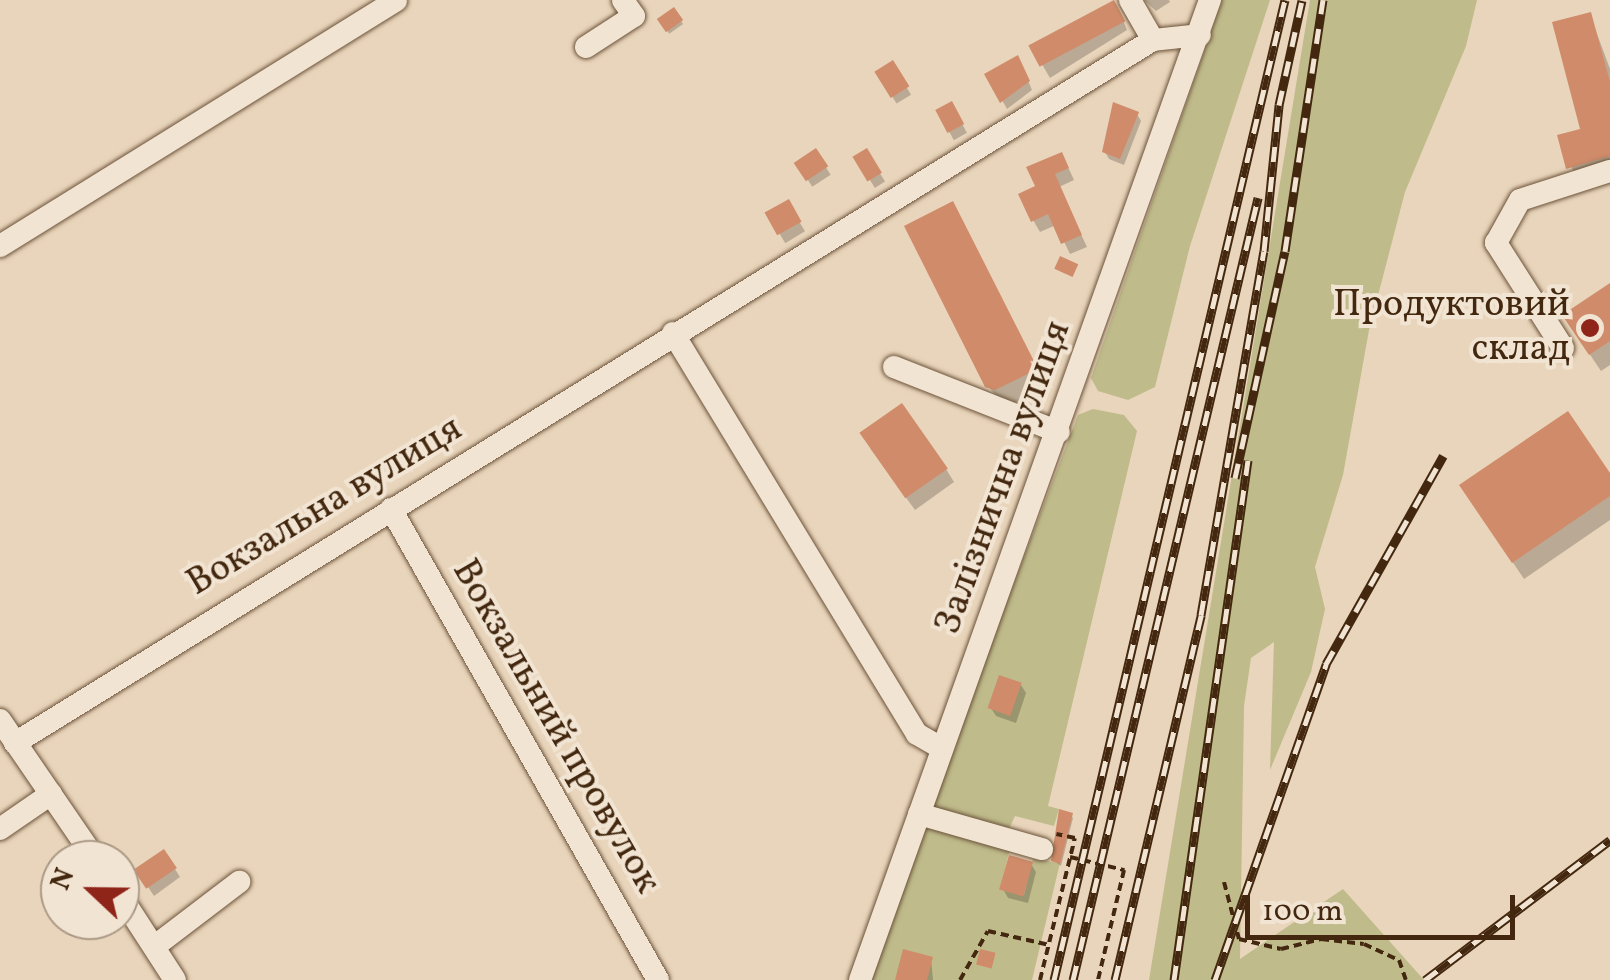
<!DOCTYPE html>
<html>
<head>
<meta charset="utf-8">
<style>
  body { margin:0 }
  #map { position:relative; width:1610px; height:980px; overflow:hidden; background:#e9d5bb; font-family:Vollkorn,serif }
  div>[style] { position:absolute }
  .green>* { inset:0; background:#bfbb8b }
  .shadow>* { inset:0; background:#0003; transform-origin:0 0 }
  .building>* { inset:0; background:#d08b6a; transform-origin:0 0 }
  .path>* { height:4px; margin-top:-2px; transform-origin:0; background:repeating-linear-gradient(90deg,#43280f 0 8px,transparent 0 13px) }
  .roads { filter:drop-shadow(0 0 2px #6c533a) drop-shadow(0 0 2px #6c533a) }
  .minor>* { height:22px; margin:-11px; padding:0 11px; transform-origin:11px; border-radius:11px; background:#f1e4d3 }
  .rail>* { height:9px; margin-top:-4.5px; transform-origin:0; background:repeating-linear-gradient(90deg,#f1e4d3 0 15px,#43280f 0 30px); box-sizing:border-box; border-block:2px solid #43280f }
  .dots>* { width:28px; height:28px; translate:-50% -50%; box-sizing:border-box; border:5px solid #f1e4d3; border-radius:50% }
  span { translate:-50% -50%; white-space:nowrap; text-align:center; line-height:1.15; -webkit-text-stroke:8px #f1e4d3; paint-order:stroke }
  .poi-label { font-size:38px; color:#43280f }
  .right { translate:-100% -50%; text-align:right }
  .street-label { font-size:38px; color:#43280f }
  .north { position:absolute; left:40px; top:840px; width:100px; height:100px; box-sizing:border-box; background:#f1e4d3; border:2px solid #ab9985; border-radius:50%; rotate:292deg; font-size:28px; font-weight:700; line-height:40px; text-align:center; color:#43280f }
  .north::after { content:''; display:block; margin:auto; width:35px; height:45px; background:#8f2418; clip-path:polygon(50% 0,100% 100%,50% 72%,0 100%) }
  .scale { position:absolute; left:1245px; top:895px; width:270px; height:45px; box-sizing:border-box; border:5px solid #43280f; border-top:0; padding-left:12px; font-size:30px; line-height:35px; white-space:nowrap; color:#43280f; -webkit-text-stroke:8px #f1e4d3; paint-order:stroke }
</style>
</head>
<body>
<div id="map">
  <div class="green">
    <i style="clip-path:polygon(1222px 0,1270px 0,1190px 246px,1155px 387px,1128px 400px,1098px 391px,1091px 378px)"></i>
    <i style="clip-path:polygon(1310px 0,1477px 0,1466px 46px,1405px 192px,1369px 330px,1343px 475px,1315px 567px,1325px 609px,1311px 672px,1270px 770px,1274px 642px,1251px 658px,1244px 706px,1240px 959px,1343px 889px,1424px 980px,1149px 980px)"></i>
    <i style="clip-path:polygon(1093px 409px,1124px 415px,1137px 431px,1048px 806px,1059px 809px,1054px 826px,1015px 816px,1008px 831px,936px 815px,930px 803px,1078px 415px)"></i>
    <i style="clip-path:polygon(923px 827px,1010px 849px,1000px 889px,1024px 895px,1033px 859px,1060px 863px,1032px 980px,872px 980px)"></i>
  </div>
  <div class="shadow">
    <i style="clip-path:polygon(1144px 0,1169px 0,1170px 2px,1156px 11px)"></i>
    <i style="clip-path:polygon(1119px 10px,1127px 30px,1050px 78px,1033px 49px)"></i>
    <i style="left:674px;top:11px;width:16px;height:17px;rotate:55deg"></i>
    <i style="clip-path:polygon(1590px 15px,1610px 69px,1610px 178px,1579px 186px,1560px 137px,1583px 130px)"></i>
    <i style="left:892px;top:63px;width:37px;height:17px;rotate:59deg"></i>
    <i style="clip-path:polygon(1022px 66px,1032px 90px,1007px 109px,988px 75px)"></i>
    <i style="left:951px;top:104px;width:33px;height:15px;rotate:61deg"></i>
    <i style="clip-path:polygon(1137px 114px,1141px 121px,1124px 165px,1109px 159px,1105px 152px)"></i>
    <i style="left:866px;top:151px;width:36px;height:12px;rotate:58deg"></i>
    <i style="left:816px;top:152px;width:27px;height:22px;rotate:57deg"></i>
    <i style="clip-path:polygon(1068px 167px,1074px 180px,1059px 187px,1087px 247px,1070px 254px,1056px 225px,1040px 232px,1033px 220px,1038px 187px,1030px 168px)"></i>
    <i style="left:788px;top:203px;width:33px;height:23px;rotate:59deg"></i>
    <i style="clip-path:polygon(962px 222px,1046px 387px,1006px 407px,987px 385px)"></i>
    <i style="clip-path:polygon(1610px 286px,1610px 365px,1601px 371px,1576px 334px)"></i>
    <i style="clip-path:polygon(870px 448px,946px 469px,954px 482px,915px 510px)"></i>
    <i style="clip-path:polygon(1610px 477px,1610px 520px,1524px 579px,1473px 503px)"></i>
    <i style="clip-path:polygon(1021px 685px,1026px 693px,1016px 723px,996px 716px,991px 708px)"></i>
    <i style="clip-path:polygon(1071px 815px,1073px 818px,1061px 866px,1053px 860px)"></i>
    <i style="clip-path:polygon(1031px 864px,1036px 872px,1028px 903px,1008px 898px,1003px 889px)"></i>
    <i style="clip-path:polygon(175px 869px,180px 877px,154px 896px,142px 878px)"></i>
    <i style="clip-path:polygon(931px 959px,933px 980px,897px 980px)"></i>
  </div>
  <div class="building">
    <i style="left:1114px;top:0;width:24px;height:97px;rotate:62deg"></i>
    <i style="left:674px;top:7px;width:16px;height:21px;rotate:55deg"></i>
    <i style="clip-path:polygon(1591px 12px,1610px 82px,1610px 156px,1566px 169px,1557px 135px,1580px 129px,1552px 22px)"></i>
    <i style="clip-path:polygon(1018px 55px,1030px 81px,1000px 103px,984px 74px)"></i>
    <i style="left:893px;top:60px;width:31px;height:22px;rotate:58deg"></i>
    <i style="left:952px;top:101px;width:26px;height:19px;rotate:62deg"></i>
    <i style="clip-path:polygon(1113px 102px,1139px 112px,1120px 159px,1102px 152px)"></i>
    <i style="left:816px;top:148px;width:22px;height:27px;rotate:56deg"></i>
    <i style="left:867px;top:148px;width:29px;height:17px;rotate:59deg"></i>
    <i style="clip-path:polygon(1062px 152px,1069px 168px,1055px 174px,1082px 235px,1061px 244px,1048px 214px,1031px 222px,1018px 194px,1035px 186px,1026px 167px)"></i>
    <i style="left:789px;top:199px;width:26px;height:28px;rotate:61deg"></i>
    <i style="clip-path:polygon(953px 201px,1038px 369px,995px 390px,985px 387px,904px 226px)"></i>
    <i style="left:1060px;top:256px;width:20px;height:14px;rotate:24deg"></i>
    <i style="clip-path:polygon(1610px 283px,1610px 341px,1589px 355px,1562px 315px)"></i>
    <i style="left:902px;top:403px;width:80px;height:52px;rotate:55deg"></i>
    <i style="clip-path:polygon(1568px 411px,1610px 473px,1610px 496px,1512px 563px,1459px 485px)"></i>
    <i style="left:999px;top:675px;width:24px;height:35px;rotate:19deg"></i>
    <i style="clip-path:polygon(1059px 809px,1073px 813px,1060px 864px,1051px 861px)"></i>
    <i style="left:164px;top:849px;width:23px;height:37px;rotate:56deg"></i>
    <i style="left:1009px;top:855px;width:25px;height:36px;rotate:16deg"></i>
    <i style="clip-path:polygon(903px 949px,933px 957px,927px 980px,895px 980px)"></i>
    <i style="left:980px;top:949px;width:16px;height:16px;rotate:14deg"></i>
  </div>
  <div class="path">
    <i style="left:1070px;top:857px;width:56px;rotate:13.5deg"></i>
    <i style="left:1124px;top:870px;width:113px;rotate:103.3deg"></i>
    <i style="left:1224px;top:882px;width:59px;rotate:75.3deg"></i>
    <i style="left:1239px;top:939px;width:43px;rotate:13.4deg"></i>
    <i style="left:1281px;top:949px;width:41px;rotate:-14deg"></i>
    <i style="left:1321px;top:939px;width:43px;rotate:6.6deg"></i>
    <i style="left:1364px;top:944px;width:38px;rotate:25deg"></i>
    <i style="left:1399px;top:960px;width:21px;rotate:71deg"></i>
    <i style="left:960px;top:980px;width:56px;rotate:-60.3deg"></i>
    <i style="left:988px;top:931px;width:63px;rotate:12.9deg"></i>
    <i style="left:1040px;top:980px;width:146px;rotate:-76.2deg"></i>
    <i style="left:1075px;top:838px;width:19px;rotate:-168deg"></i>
  </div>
  <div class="roads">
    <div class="minor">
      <i style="left:1130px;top:0;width:46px;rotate:60.1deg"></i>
      <i style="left:586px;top:47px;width:57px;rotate:-32.9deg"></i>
      <i style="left:634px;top:16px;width:19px;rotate:-125deg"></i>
      <i style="left:0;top:246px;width:466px;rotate:-31.8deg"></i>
      <i style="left:673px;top:333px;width:469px;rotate:58.7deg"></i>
      <i style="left:917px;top:734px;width:28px;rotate:30deg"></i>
      <i style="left:1563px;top:348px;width:125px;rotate:-122.5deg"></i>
      <i style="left:1496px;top:243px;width:49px;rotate:-60.8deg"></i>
      <i style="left:1520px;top:200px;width:95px;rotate:-17.9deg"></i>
      <i style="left:894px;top:367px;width:177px;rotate:21.5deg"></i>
      <i style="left:391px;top:509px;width:541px;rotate:60.45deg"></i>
      <i style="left:0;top:720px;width:170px;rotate:55.6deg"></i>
      <i style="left:15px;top:743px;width:1338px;rotate:-31.71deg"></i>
      <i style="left:1153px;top:40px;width:47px;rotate:-6.1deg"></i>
      <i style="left:919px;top:814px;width:128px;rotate:15.9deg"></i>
      <i style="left:0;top:829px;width:62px;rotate:-34.5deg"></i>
      <i style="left:120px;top:895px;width:101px;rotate:57.1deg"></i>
      <i style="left:155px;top:946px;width:106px;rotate:-37.3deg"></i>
      <i style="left:860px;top:980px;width:1041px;rotate:-70.35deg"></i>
    </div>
  </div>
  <div class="rail">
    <i style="left:1235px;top:478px;width:232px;rotate:-77.6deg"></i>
    <i style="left:1285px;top:251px;width:254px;rotate:-81.4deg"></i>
    <i style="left:1054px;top:980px;width:1007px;rotate:-76.74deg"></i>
    <i style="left:1073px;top:980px;width:804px;rotate:-76.69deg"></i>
    <i style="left:1115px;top:980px;width:375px;rotate:-76.7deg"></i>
    <i style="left:1201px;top:615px;width:369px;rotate:-80.2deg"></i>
    <i style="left:1264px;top:251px;width:147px;rotate:-84.1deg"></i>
    <i style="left:1279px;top:105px;width:107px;rotate:-77.6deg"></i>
    <i style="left:1174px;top:980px;width:525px;rotate:-81.9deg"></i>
    <i style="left:1215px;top:980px;width:335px;rotate:-70.6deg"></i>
    <i style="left:1326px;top:664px;width:239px;rotate:-60.6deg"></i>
    <i style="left:1425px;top:980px;width:232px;rotate:-37.1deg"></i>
  </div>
  <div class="dots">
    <i style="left:1590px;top:328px;background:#8f2418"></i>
  </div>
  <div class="poi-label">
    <span class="right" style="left:1570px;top:328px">Продуктовий<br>склад</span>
  </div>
  <div class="street-label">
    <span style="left:1004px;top:478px;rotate:-70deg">Залізнична вулиця</span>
    <span style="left:325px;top:507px;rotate:-31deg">Вокзальна вулиця</span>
    <span style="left:555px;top:727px;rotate:60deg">Вокзальний провулок</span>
  </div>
  <div class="north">N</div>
  <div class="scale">100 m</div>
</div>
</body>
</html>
